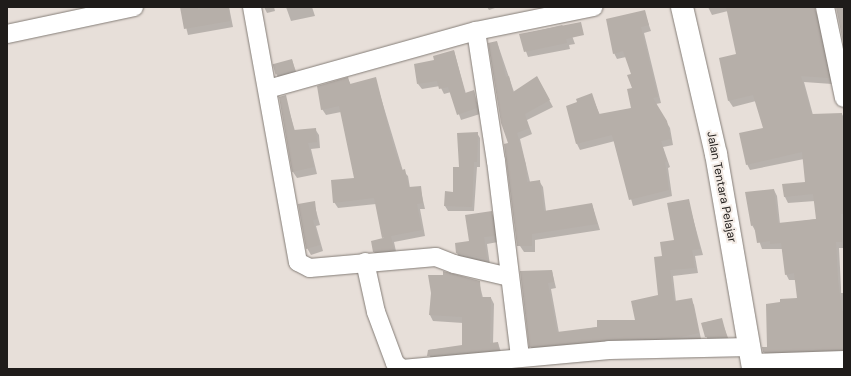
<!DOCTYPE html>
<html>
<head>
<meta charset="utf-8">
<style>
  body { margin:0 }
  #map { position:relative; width:851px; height:376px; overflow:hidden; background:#e7dfd9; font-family:"DM Sans",sans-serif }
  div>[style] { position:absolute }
  .shadow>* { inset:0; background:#0003; transform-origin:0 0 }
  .building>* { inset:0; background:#b6afa9; transform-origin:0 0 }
  .roads { filter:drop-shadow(0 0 1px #847d77) drop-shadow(0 0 1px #847d77) }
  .minor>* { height:18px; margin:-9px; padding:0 9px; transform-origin:9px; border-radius:9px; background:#fff }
  .highway>* { height:22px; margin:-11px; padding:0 11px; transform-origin:11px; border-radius:11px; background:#fff }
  span { translate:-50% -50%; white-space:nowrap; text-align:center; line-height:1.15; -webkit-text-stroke:4px #f4ece6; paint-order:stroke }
  .street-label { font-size:12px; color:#1f1c1a }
  .frame { position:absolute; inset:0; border:8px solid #1f1c1a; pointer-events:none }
</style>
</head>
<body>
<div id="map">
  <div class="shadow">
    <i style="clip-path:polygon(181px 7px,229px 7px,233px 27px,188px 35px)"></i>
    <i style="clip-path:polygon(264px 7px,274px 7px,275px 11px,267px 13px)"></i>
    <i style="clip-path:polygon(286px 7px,312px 7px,315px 16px,291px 21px)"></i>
    <i style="clip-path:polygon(487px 7px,498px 7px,489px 10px)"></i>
    <i style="clip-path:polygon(708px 7px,809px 7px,814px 9px,818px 16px,832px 84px,804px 82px,813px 115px,842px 114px,844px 118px,844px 248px,839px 248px,841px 287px,841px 293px,844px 293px,844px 356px,767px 358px,764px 352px,798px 299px,796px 280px,789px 280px,786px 274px,783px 249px,762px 249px,756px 232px,752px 225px,774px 190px,777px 196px,780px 224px,817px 219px,815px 201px,788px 203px,785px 197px,783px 185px,806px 183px,804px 159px,750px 170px,747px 164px,764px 128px,756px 101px,733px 107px,729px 101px,737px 55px,728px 11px,712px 15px)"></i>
    <i style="clip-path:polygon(644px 11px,651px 31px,644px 33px,661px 103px,656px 104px,670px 128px,673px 145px,663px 147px,670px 167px,668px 168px,672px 196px,633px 206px,615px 141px,580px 150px,577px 144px,578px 103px,591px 94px,600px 115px,632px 109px,632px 75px,626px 57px,617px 59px,614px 53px)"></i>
    <i style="clip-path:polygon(562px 25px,571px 33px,575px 44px,569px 45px,570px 49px,528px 57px,520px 35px)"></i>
    <i style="clip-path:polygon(497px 42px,514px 92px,537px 77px,553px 107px,527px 120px,532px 134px,520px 139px,530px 182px,539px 181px,543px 187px,546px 211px,592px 204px,600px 230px,535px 240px,535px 252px,524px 252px,520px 246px)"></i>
    <i style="clip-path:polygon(454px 51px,466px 94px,474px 91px,480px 114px,461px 120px,451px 92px,444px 94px,440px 86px,422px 89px,418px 84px,435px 61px)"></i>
    <i style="left:292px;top:60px;width:18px;height:19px;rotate:71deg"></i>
    <i style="clip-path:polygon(375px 78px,403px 171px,408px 176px,410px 188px,420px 187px,425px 209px,420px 209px,425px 236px,394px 242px,397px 256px,378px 258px,374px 252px,384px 239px,376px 204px,338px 208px,334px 202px,355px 179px,341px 112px,326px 115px,322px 109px,348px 79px,351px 85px)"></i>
    <i style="clip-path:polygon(285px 97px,295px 131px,315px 129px,319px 135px,320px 148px,311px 149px,317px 174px,297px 178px,293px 172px)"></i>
    <i style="clip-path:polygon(477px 133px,480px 138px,480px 167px,477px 167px,474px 211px,448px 211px,445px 206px,454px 193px,460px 168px)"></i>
    <i style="clip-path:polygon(688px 200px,703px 255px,695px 256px,698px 273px,673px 276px,676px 302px,691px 299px,694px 305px,701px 339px,534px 352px,530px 346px,521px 272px,552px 271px,556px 288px,551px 289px,559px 333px,637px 321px,659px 295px,663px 257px,676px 241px)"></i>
    <i style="clip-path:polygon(314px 203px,320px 225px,316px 226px,323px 251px,311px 255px,307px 248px)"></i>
    <i style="clip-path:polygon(491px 212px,495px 219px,498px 242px,487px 244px,490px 265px,461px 260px,457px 253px,470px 242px)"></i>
    <i style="clip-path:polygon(479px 282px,483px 298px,491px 298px,494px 304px,493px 344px,498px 343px,502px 355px,432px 362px,428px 350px,463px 346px,463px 323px,433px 321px,430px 315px)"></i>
    <i style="clip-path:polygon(721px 319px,730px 343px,709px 344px,702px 323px)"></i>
  </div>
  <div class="building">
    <i style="clip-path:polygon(180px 7px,198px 7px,198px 9px,229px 7px,230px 21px,184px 29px)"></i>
    <i style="clip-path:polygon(726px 7px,815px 7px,829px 78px,801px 76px,812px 114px,842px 113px,844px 214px,841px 214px,842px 242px,836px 242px,838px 280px,842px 311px,844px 311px,844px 350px,763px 352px,762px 347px,767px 347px,766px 304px,780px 302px,780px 299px,797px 298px,794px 273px,785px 275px,781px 243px,770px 244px,770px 241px,757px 243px,754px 225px,751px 226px,745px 192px,774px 189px,778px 223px,816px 219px,813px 194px,784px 197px,782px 184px,805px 182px,802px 152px,746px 165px,739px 133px,763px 128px,753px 95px,728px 101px,719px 58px,736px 54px)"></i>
    <i style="clip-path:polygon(836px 7px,844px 7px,844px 47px)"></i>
    <i style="clip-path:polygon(645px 10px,649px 25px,641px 27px,658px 97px,653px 98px,667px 121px,671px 139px,661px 141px,667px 161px,665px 162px,669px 190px,629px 200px,612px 135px,576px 144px,566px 106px,577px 102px,576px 99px,592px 93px,599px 114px,631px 108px,627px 89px,632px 88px,627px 75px,631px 74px,623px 51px,613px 54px,606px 19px)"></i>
    <i style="clip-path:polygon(581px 22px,584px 35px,566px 39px,567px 43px,524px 52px,519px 34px)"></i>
    <i style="clip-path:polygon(497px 41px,506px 77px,509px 76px,513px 92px,537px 76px,550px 100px,525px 114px,529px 128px,517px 133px,526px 165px,527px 182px,540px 180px,544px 211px,592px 203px,597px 224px,532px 234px,532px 246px,517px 246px,504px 144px,508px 143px,501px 123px,488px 43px)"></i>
    <i style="clip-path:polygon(454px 50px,465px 93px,474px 90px,477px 108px,457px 115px,448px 87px,439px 89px,437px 81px,417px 84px,414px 64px,434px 60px,433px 56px)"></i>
    <i style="left:292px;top:59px;width:11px;height:20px;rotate:75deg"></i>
    <i style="clip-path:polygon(348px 77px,350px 84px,376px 77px,393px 145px,402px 170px,405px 169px,409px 187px,421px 186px,423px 203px,417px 204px,422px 230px,391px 236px,394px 250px,373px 252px,371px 241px,391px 236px,382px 238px,374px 198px,333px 203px,331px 180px,354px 178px,339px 106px,321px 110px,317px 86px)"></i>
    <i style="clip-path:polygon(286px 95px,294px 130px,316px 128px,317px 142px,308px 143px,314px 167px,292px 172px,279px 97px)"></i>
    <i style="clip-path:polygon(478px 132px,477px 162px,474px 162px,472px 207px,444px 206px,445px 191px,453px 192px,453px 167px,459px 167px,457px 133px)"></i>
    <i style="clip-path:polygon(689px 199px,700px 249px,692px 250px,695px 268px,670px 270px,674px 301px,692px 298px,699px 333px,677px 338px,608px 340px,529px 347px,520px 271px,552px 270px,554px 282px,548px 283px,557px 332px,597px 327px,597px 320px,635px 320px,631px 301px,658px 295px,654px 257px,662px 256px,660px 242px,674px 240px,667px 203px)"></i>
    <i style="clip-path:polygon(315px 201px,317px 219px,313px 220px,320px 245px,306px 249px,298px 204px)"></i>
    <i style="clip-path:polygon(492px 211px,495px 236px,484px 237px,487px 259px,456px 253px,455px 243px,469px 241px,465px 215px)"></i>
    <i style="clip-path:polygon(443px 271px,480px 281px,481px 297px,491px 297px,490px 343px,498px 342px,499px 350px,427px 356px,428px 350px,462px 345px,462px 317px,429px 315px,431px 293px,428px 275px,443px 275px)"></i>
    <i style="clip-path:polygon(722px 318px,727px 337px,705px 337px,701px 323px)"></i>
  </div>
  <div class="roads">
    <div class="minor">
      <i style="left:252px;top:7px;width:259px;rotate:79.8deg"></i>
      <i style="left:298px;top:262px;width:13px;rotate:27deg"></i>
      <i style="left:310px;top:268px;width:126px;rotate:-5deg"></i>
      <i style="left:436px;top:257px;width:19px;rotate:21deg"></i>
      <i style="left:454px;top:264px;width:57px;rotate:13.1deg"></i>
      <i style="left:825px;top:7px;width:93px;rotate:78.2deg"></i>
      <i style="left:476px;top:31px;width:132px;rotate:81.3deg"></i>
      <i style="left:496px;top:161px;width:197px;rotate:83deg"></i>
      <i style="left:7px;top:34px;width:130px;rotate:-12deg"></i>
      <i style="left:268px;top:89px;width:216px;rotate:-15.6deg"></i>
      <i style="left:476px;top:31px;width:120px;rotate:-11.5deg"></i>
      <i style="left:365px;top:262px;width:51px;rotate:77.6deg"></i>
      <i style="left:376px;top:312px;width:54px;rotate:69.6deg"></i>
      <i style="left:395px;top:363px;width:9px;rotate:41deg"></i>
      <i style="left:402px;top:369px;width:208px;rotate:-5.2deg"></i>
      <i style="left:609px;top:350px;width:141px;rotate:-1.2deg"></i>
      <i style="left:752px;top:363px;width:92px;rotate:-1.9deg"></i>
    </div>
    <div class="highway">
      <i style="left:682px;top:7px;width:151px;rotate:77deg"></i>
      <i style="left:716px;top:154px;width:218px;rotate:80.2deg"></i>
    </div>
  </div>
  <div class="street-label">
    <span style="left:721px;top:187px;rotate:79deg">Jalan Tentara Pelajar</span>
  </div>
  <div class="frame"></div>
</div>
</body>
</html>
